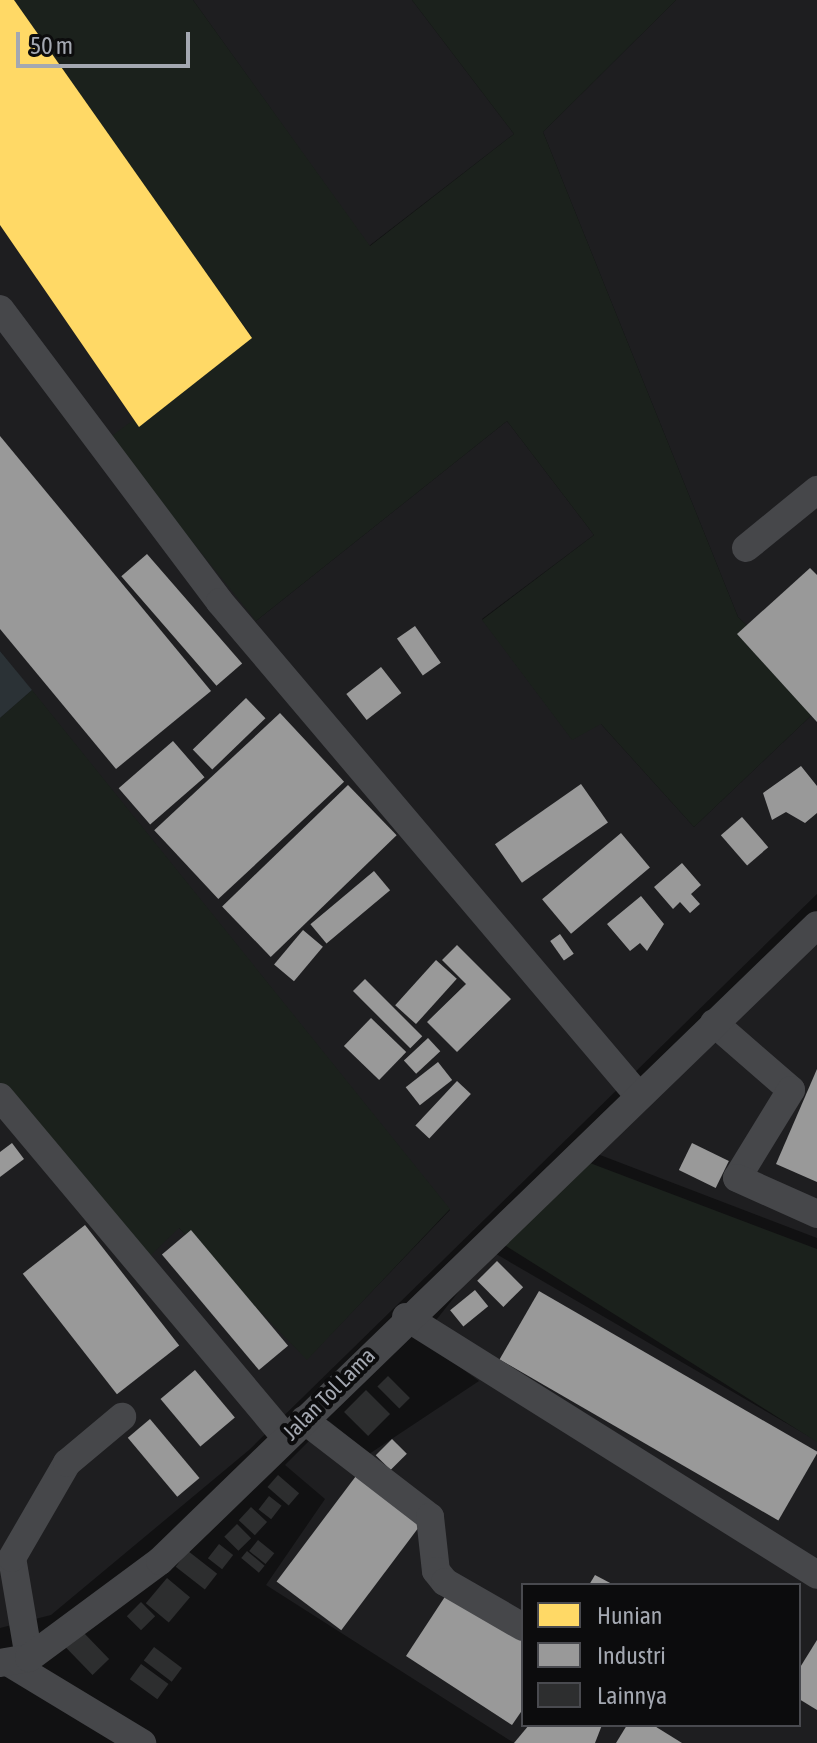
<!DOCTYPE html>
<html>
<head>
<meta charset="utf-8">
<style>
  body { margin:0 }
  #map { position:relative; width:817px; height:1743px; overflow:hidden; background:#111112; font-family:"Asap Condensed",sans-serif }
  div>[style] { position:absolute }
  .built>* { inset:0; background:#1e1e20 }
  .green>* { inset:0; background:#1b211c }
  .water>* { inset:0; background:#2b3236 }
  .homes>* { inset:0; background:#ffd966 }
  .industry>* { inset:0; background:#999; transform-origin:0 0 }
  .building>* { inset:0; background:#2d2e2f; transform-origin:0 0 }
  .minor>* { height:28px; margin:-14px; padding:0 14px; transform-origin:14px; border-radius:14px; background:#46474a }
  span { translate:-50% -50%; white-space:nowrap; text-align:center; line-height:1.15; -webkit-text-stroke:8px #0c0c0d; paint-order:stroke }
  .street-label { font-size:22px; color:#a4a8b1 }
  .legend { position:absolute; left:521px; top:1583px; width:280px; height:144px; box-sizing:border-box; background:#0c0c0d; border:2px solid #494a4f; margin:0; padding:10px 14px; list-style:none; font-size:24px; color:#a4a8b1 }
  .legend li { display:flex; align-items:center; gap:16px; height:40px }
  .legend b { width:40px; border:2px solid #494a4f }
  .scale { position:absolute; left:16px; top:32px; width:174px; height:36px; box-sizing:border-box; border:4px solid #a4a8b1; border-top:0; padding-left:10px; font-size:24px; line-height:28px; white-space:nowrap; color:#a4a8b1; -webkit-text-stroke:6px #0c0c0d; paint-order:stroke }
</style>
</head>
<body>
<div id="map">
  <div class="built">
    <i style="clip-path:polygon(0 0,250px 334px,256px 621px,507px 421px,594px 535px,482px 619px,572px 739px,600px 723px,694px 827px,817px 710px,817px 894px,249px 1450px,51px 1615px,0 1628px,0 1093px,147px 1258px,178px 1227px,307px 1359px,450px 1210px,0 651px)"></i>
    <i style="clip-path:polygon(193px 0,412px 0,514px 134px,369px 246px)"></i>
    <i style="clip-path:polygon(676px 0,817px 0,817px 692px,738px 617px,543px 132px)"></i>
    <i style="clip-path:polygon(817px 927px,817px 1238px,587px 1150px)"></i>
    <i style="clip-path:polygon(evenodd,491px 1251px,817px 1441px,817px 1743px,514px 1743px,266px 1585px,325px 1499px,285px 1465px,329px 1421px,369px 1454px,479px 1381px,421px 1339px,491px 1251px,523px 1585px,799px 1585px,799px 1725px,523px 1725px,523px 1585px)"></i>
  </div>
  <div class="green">
    <i style="clip-path:polygon(4px 0,193px 0,370px 246px,514px 134px,412px 0,676px 0,543px 132px,738px 617px,817px 692px,817px 710px,694px 827px,601px 724px,572px 740px,482px 620px,594px 535px,507px 421px,256px 621px,109px 438px,250px 334px)"></i>
    <i style="clip-path:polygon(32px 690px,450px 1209px,307px 1360px,179px 1228px,147px 1259px,0 1093px,0 718px)"></i>
    <i style="clip-path:polygon(582px 1160px,817px 1249px,817px 1442px,503px 1244px)"></i>
  </div>
  <div class="water">
    <i style="clip-path:polygon(0 651px,32px 690px,0 718px)"></i>
  </div>
  <div class="homes">
    <i style="clip-path:polygon(0 0,14px 0,252px 338px,139px 427px,0 225px)"></i>
  </div>
  <div class="industry">
    <i style="clip-path:polygon(0 436px,211px 691px,116px 769px,0 629px)"></i>
    <i style="left:147px;top:554px;width:145px;height:34px;rotate:49deg"></i>
    <i style="clip-path:polygon(810px 568px,817px 575px,817px 722px,737px 634px)"></i>
    <i style="left:415px;top:626px;width:45px;height:22px;rotate:55deg"></i>
    <i style="left:381px;top:667px;width:33px;height:44px;rotate:52deg"></i>
    <i style="left:246px;top:698px;width:28px;height:74px;rotate:46deg"></i>
    <i style="left:280px;top:713px;width:94px;height:172px;rotate:47deg"></i>
    <i style="left:173px;top:741px;width:48px;height:72px;rotate:49deg"></i>
    <i style="clip-path:polygon(801px 766px,817px 786px,817px 813px,805px 823px,786px 812px,772px 820px,763px 793px)"></i>
    <i style="left:581px;top:784px;width:47px;height:105px;rotate:55deg"></i>
    <i style="left:348px;top:785px;width:70px;height:175px;rotate:46deg"></i>
    <i style="left:742px;top:817px;width:40px;height:28px;rotate:49deg"></i>
    <i style="left:621px;top:833px;width:45px;height:103px;rotate:50deg"></i>
    <i style="clip-path:polygon(682px 863px,701px 885px,691px 894px,700px 904px,690px 913px,680px 902px,673px 909px,654px 887px)"></i>
    <i style="left:374px;top:871px;width:25px;height:83px;rotate:50deg"></i>
    <i style="clip-path:polygon(641px 896px,664px 924px,647px 951px,640px 943px,630px 951px,607px 924px)"></i>
    <i style="left:303px;top:930px;width:26px;height:45px;rotate:40deg"></i>
    <i style="left:560px;top:934px;width:24px;height:12px;rotate:55deg"></i>
    <i style="clip-path:polygon(457px 945px,511px 999px,457px 1052px,427px 1022px,466px 984px,442px 960px)"></i>
    <i style="left:436px;top:960px;width:28px;height:61px;rotate:42deg"></i>
    <i style="left:365px;top:979px;width:81px;height:17px;rotate:45deg"></i>
    <i style="left:371px;top:1018px;width:49px;height:39px;rotate:44deg"></i>
    <i style="left:428px;top:1038px;width:18px;height:33px;rotate:47deg"></i>
    <i style="left:438px;top:1062px;width:23px;height:41px;rotate:52deg"></i>
    <i style="clip-path:polygon(817px 1069px,817px 1182px,776px 1164px)"></i>
    <i style="left:457px;top:1081px;width:19px;height:61px;rotate:43deg"></i>
    <i style="clip-path:polygon(12px 1143px,24px 1159px,0 1177px,0 1152px)"></i>
    <i style="left:692px;top:1143px;width:41px;height:30px;rotate:26deg"></i>
    <i style="left:85px;top:1225px;width:153px;height:79px;rotate:52deg"></i>
    <i style="left:191px;top:1230px;width:151px;height:38px;rotate:50deg"></i>
    <i style="left:497px;top:1261px;width:37px;height:28px;rotate:45deg"></i>
    <i style="left:475px;top:1290px;width:21px;height:32px;rotate:51deg"></i>
    <i style="left:539px;top:1291px;width:322px;height:79px;rotate:30deg"></i>
    <i style="left:195px;top:1370px;width:62px;height:45px;rotate:50deg"></i>
    <i style="left:150px;top:1419px;width:77px;height:29px;rotate:50deg"></i>
    <i style="left:392px;top:1439px;width:21px;height:23px;rotate:45deg"></i>
    <i style="left:359px;top:1472px;width:81px;height:137px;rotate:37deg"></i>
    <i style="clip-path:polygon(595px 1575px,614px 1585px,589px 1585px)"></i>
    <i style="clip-path:polygon(448px 1592px,523px 1641px,523px 1709px,512px 1725px,406px 1656px)"></i>
    <i style="clip-path:polygon(817px 1640px,817px 1710px,799px 1699px,799px 1669px)"></i>
    <i style="clip-path:polygon(529px 1725px,602px 1725px,595px 1743px,514px 1743px)"></i>
    <i style="clip-path:polygon(627px 1725px,653px 1725px,682px 1743px,616px 1743px)"></i>
  </div>
  <div class="building">
    <i style="left:388px;top:1376px;width:31px;height:15px;rotate:45deg"></i>
    <i style="left:366px;top:1390px;width:34px;height:31px;rotate:45deg"></i>
    <i style="left:278px;top:1475px;width:28px;height:16px;rotate:41deg"></i>
    <i style="left:269px;top:1496px;width:16px;height:17px;rotate:38deg"></i>
    <i style="left:251px;top:1507px;width:22px;height:18px;rotate:43deg"></i>
    <i style="left:237px;top:1524px;width:20px;height:18px;rotate:45deg"></i>
    <i style="left:258px;top:1540px;width:21px;height:14px;rotate:39deg"></i>
    <i style="left:219px;top:1544px;width:18px;height:18px;rotate:38deg"></i>
    <i style="left:188px;top:1551px;width:37px;height:20px;rotate:38deg"></i>
    <i style="left:247px;top:1551px;width:23px;height:9px;rotate:40deg"></i>
    <i style="left:167px;top:1578px;width:30px;height:33px;rotate:40deg"></i>
    <i style="left:141px;top:1602px;width:20px;height:20px;rotate:45deg"></i>
    <i style="left:82px;top:1631px;width:39px;height:23px;rotate:46deg"></i>
    <i style="left:154px;top:1647px;width:35px;height:17px;rotate:37deg"></i>
    <i style="left:141px;top:1664px;width:34px;height:19px;rotate:36deg"></i>
  </div>
  <div class="minor">
    <i style="left:0;top:309px;width:366px;rotate:53.1deg"></i>
    <i style="left:220px;top:602px;width:646px;rotate:49.71deg"></i>
    <i style="left:746px;top:548px;width:92px;rotate:-39.2deg"></i>
    <i style="left:714px;top:1023px;width:102px;rotate:41deg"></i>
    <i style="left:791px;top:1090px;width:103px;rotate:121.5deg"></i>
    <i style="left:737px;top:1178px;width:88px;rotate:24.2deg"></i>
    <i style="left:0;top:1097px;width:445px;rotate:50deg"></i>
    <i style="left:406px;top:1317px;width:485px;rotate:32.1deg"></i>
    <i style="left:304px;top:1420px;width:159px;rotate:37.6deg"></i>
    <i style="left:430px;top:1517px;width:54px;rotate:83.7deg"></i>
    <i style="left:436px;top:1571px;width:14px;rotate:51deg"></i>
    <i style="left:445px;top:1582px;width:90px;rotate:30deg"></i>
    <i style="left:29px;top:1658px;width:101px;rotate:-99.6deg"></i>
    <i style="left:12px;top:1558px;width:110px;rotate:-59.9deg"></i>
    <i style="left:67px;top:1463px;width:72px;rotate:-39.9deg"></i>
    <i style="left:8px;top:1662px;width:157px;rotate:31.2deg"></i>
    <i style="left:0;top:1663px;width:29px;rotate:-10deg"></i>
    <i style="left:29px;top:1658px;width:163px;rotate:-36.5deg"></i>
    <i style="left:160px;top:1561px;width:914px;rotate:-44.07deg"></i>
  </div>
  <div class="street-label">
    <span style="left:329px;top:1394px;rotate:-45deg">Jalan Tol Lama</span>
  </div>
  <ul class="legend">
  <li><b style="height:22px;background:#ffd966"></b>Hunian</li>
  <li><b style="height:22px;background:#999"></b>Industri</li>
  <li><b style="height:22px;background:#2d2e2f"></b>Lainnya</li>
  </ul>
  <div class="scale">50 m</div>
</div>
</body>
</html>
